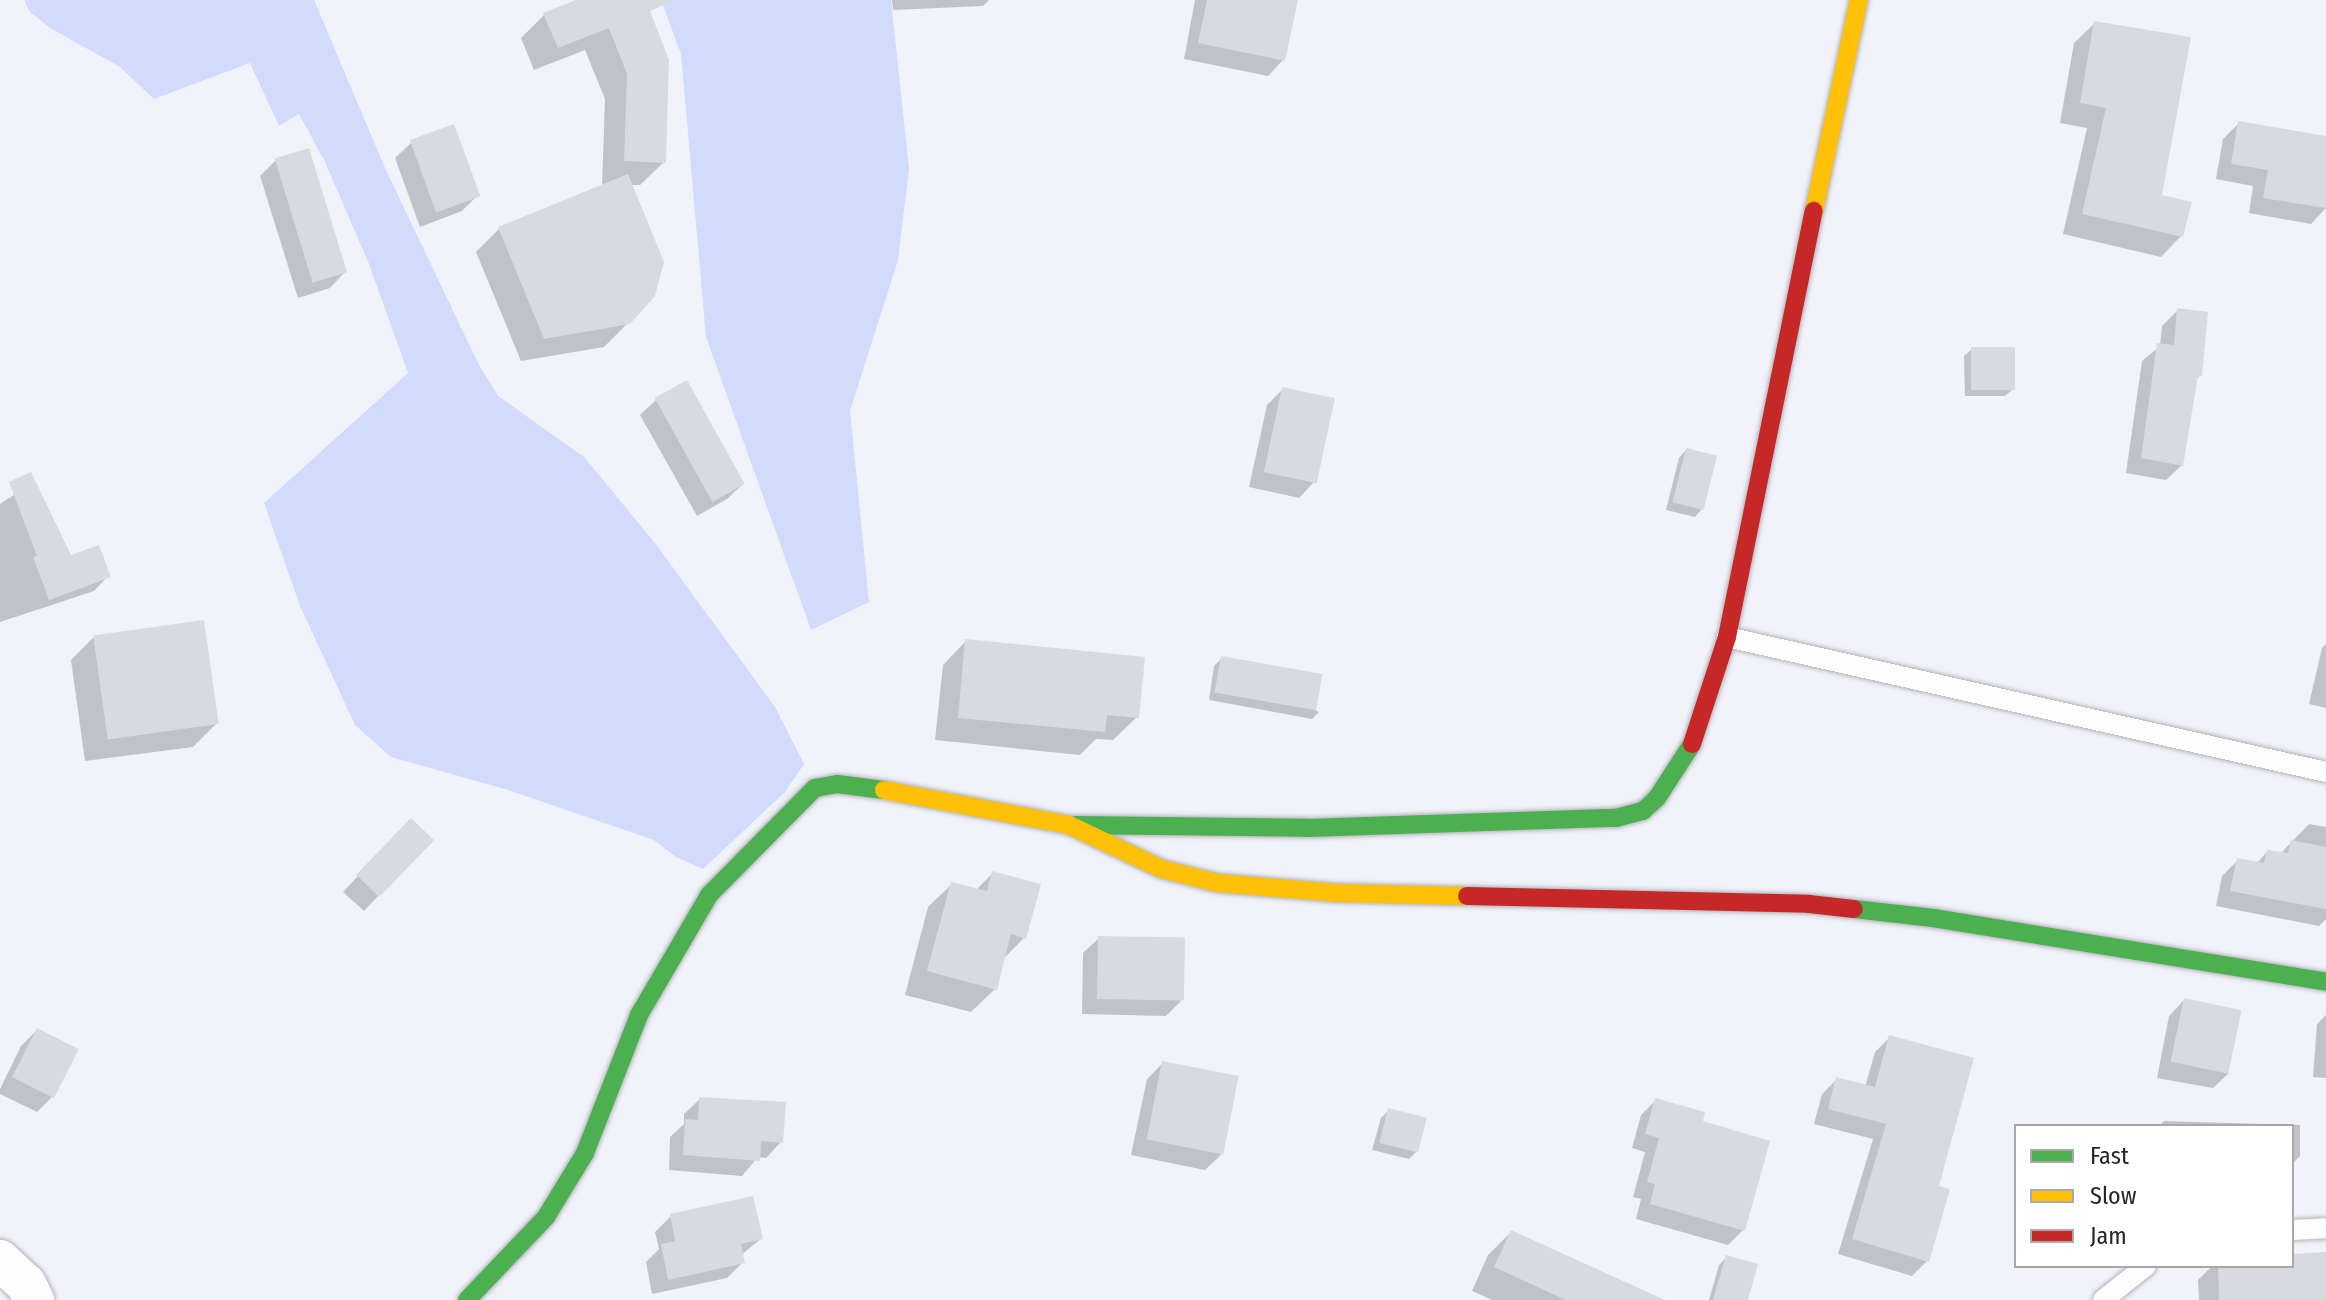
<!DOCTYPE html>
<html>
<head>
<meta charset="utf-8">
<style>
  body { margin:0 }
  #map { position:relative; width:2326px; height:1300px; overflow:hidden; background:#f2f3fa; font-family:"Fira Sans Condensed",sans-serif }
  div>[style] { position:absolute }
  .green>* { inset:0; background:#d2dbfc }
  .shadow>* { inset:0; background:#0003 }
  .building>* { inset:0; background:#d8dae0; transform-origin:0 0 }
  .roads { filter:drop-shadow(0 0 2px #b2b3ba) drop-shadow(0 0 2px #b2b3ba) }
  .lane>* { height:20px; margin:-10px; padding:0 10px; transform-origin:10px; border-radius:10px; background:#fdfdfe }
  .street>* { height:40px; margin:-20px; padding:0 20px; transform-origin:20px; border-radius:20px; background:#fdfdfe }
  .fast>* { height:18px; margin:-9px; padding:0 9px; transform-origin:9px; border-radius:9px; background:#4caf50 }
  .slow>* { height:18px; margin:-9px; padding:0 9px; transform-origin:9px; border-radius:9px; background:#ffc107 }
  .jam>* { height:18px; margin:-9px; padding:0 9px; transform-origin:9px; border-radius:9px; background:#c62828 }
  span { translate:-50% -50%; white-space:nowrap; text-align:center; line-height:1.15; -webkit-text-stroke:8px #fff; paint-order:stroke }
  .legend { position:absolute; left:2014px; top:1124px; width:280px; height:144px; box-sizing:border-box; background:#fff; border:2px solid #a7a8ab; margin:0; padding:10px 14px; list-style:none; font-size:24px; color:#24262c }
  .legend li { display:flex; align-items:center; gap:16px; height:40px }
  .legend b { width:40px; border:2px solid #a7a8ab }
</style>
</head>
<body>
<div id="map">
  <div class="green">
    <i style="clip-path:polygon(24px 0,314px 0,385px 168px,478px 363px,498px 396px,584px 457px,655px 543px,775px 707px,804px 764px,785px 792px,703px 869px,676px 857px,654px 840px,505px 789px,391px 757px,355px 725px,300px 606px,264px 503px,408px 373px,369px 264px,325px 162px,299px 114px,279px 126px,250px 63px,154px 99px,120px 67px,50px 28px,29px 11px)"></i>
    <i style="clip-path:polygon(661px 0,891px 0,909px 169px,898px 260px,850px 411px,869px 602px,811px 630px,706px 337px,681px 54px)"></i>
  </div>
  <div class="shadow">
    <i style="clip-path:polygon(582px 0,643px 0,664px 162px,640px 185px,630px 185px,628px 323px,604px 347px,521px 361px,476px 252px,500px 228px,602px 187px,605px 99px,585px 50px,534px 70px,521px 38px,544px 15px)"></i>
    <i style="clip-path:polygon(892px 0,989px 0,983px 6px,893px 10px)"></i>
    <i style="clip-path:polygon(1195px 0,1295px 0,1283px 60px,1268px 76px,1184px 59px)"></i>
    <i style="clip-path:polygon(2095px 23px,2159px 197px,2181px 236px,2161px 257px,2063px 234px,2087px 128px,2060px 123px,2074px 43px)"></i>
    <i style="clip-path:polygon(2239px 123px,2326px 138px,2326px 208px,2311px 224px,2249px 213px,2253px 186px,2216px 179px,2223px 139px)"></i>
    <i style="clip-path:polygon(411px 143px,478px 195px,462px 211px,420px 227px,395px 158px)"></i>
    <i style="clip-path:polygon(276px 160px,345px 272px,330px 288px,298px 298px,260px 176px)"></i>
    <i style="clip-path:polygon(2178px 310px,2200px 375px,2196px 380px,2182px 465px,2166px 480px,2126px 473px,2142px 361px,2160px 346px,2162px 326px)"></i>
    <i style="clip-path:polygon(1972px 349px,2013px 389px,2005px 396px,1965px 396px,1964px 356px)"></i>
    <i style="clip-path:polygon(686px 383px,743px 484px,727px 499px,697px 516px,640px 415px,656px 400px)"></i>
    <i style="clip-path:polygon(1283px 389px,1314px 482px,1299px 498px,1249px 487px,1267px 405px)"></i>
    <i style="clip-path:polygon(1686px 450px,1702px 509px,1695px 517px,1666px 510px,1679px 458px)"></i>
    <i style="clip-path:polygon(34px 482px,70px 557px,108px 576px,94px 591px,0 622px,0 504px)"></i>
    <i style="clip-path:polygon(94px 637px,217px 723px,193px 747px,85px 761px,71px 660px)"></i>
    <i style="clip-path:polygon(966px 641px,1137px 717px,1113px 740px,1096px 739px,1080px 755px,935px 740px,943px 665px)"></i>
    <i style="clip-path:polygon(2326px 644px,2326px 708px,2309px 704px,2322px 648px)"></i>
    <i style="clip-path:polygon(1222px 658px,1319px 712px,1312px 719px,1209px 700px,1214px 666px)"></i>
    <i style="clip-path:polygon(2309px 824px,2326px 827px,2326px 919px,2319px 926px,2216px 906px,2222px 876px,2238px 860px,2256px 864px,2267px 852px,2280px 854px)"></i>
    <i style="clip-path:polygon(395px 836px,431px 840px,364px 911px,343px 892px)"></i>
    <i style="clip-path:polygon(993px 873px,1024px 938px,1003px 959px,995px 989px,971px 1012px,905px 995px,928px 907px,952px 884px,976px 890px)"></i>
    <i style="clip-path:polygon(1099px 938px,1181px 1001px,1166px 1016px,1082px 1014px,1083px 953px)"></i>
    <i style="clip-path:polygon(2184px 1000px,2229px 1073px,2213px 1088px,2157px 1078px,2169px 1016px)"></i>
    <i style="clip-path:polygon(2326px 1015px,2326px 1078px,2313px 1077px,2317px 1024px)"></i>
    <i style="clip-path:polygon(37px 1030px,53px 1096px,37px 1112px,0 1094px,0 1089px,21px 1046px)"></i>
    <i style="clip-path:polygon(1890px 1037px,1937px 1187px,1927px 1261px,1912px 1276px,1838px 1254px,1873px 1139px,1814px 1124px,1822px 1094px,1837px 1079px,1865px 1087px,1875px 1052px)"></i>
    <i style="clip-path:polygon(1163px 1063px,1221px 1155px,1205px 1170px,1131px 1155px,1147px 1079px)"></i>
    <i style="clip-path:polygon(700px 1099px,781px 1142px,766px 1158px,758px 1157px,742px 1176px,669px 1170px,670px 1137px,684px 1124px,684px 1114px)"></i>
    <i style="clip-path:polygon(1656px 1100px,1701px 1123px,1767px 1142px,1743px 1230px,1728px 1245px,1636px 1219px,1641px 1199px,1633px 1197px,1645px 1152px,1632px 1148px,1641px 1115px)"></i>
    <i style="clip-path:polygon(1388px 1111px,1417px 1151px,1409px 1159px,1372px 1150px,1381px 1118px)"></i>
    <i style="clip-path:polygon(2164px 1121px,2300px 1125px,2300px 1156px,2292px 1164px,2292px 1126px,2159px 1126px)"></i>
    <i style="clip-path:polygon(671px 1216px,761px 1239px,741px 1255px,743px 1262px,727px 1278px,652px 1294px,646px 1262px,659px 1249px,655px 1232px)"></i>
    <i style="clip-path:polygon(1511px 1232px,1660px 1300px,1492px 1300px,1472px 1291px,1488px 1255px)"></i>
    <i style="clip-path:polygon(2326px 1254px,2326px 1300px,2199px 1300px,2198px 1280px,2212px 1266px,2292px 1266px,2292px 1256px)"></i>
    <i style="clip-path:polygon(1727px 1257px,1746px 1300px,1709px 1300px,1719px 1265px)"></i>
  </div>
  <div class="building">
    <i style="clip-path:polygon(576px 0,674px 0,650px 11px,669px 60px,666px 163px,624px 161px,627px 74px,609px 28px,558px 48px,543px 13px)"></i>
    <i style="clip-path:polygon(1207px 0,1298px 0,1285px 61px,1198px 43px)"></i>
    <i style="clip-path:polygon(2094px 21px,2191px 37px,2162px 195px,2192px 202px,2183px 237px,2082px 214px,2106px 108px,2080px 103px)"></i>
    <i style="clip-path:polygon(2238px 121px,2326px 136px,2326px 208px,2263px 198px,2268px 170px,2231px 164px)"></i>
    <i style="left:454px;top:124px;width:77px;height:47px;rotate:70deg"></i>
    <i style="left:309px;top:148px;width:130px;height:36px;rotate:73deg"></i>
    <i style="clip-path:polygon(628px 174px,664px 262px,655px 296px,630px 324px,544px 339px,498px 227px)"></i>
    <i style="clip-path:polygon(2177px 308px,2208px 312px,2202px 376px,2198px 376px,2183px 466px,2141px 458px,2157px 343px,2174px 345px)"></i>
    <i style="left:1971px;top:347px;width:44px;height:43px"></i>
    <i style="left:687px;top:380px;width:119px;height:37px;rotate:61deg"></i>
    <i style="left:1282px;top:387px;width:54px;height:87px;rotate:12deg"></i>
    <i style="left:1686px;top:448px;width:32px;height:56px;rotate:14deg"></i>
    <i style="clip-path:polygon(31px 472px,71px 555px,99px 545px,111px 577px,49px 600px,33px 557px,37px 556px,9px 482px)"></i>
    <i style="left:204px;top:620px;width:105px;height:112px;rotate:82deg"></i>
    <i style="clip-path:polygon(965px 639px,1145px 657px,1139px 718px,1107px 715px,1105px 732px,958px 718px)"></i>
    <i style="left:1221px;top:656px;width:103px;height:37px;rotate:10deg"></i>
    <i style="left:411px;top:818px;width:32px;height:79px;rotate:44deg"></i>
    <i style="clip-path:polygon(2291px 840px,2326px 847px,2326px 909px,2230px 891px,2237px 858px,2264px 863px,2267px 850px,2288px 853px)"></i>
    <i style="clip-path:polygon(992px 871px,1041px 884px,1026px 939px,1011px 934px,997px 990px,927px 971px,951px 882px,987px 891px)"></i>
    <i style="left:1098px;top:936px;width:87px;height:63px;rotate:1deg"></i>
    <i style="left:2184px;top:998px;width:59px;height:65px;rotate:12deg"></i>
    <i style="left:37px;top:1028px;width:47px;height:55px;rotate:27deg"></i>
    <i style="clip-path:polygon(1889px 1035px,1974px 1058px,1939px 1186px,1950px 1189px,1929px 1262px,1852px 1239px,1886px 1124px,1828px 1109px,1836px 1077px,1875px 1087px)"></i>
    <i style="left:1162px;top:1061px;width:78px;height:80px;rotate:11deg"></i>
    <i style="clip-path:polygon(699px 1097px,786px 1102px,783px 1143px,761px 1141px,760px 1161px,683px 1155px,685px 1119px,698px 1120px)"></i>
    <i style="clip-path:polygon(1655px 1098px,1705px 1112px,1703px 1121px,1770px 1141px,1745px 1231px,1650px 1204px,1655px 1184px,1647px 1182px,1659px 1138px,1645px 1134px)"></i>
    <i style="left:1388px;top:1108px;width:40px;height:36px;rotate:14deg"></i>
    <i style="clip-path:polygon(753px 1196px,763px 1239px,741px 1244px,745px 1263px,668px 1280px,661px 1244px,675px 1241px,670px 1214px)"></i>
    <i style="clip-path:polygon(1511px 1230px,1665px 1300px,1566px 1300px,1494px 1267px)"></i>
    <i style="clip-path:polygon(2326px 1252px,2326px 1300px,2219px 1300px,2218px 1266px,2292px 1266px,2292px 1254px)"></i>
    <i style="clip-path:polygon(1726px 1255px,1758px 1264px,1748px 1300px,1713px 1300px)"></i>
  </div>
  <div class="roads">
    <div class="lane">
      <i style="left:1727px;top:637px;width:614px;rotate:12.7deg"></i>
      <i style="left:2292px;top:1230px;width:34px;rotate:-3deg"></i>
      <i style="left:2103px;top:1300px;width:55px;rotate:-38.3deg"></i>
    </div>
    <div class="street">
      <i style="left:0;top:1260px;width:35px;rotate:43deg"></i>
      <i style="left:26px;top:1284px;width:18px;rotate:63deg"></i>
    </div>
    <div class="fast">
      <i style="left:1075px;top:825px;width:232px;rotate:0.7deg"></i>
      <i style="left:1307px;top:828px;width:309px;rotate:-1.9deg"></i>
      <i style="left:1616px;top:818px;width:28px;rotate:-15deg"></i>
      <i style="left:1643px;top:811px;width:19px;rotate:-43deg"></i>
      <i style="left:1657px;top:798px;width:64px;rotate:-57.1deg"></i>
      <i style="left:1854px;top:909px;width:80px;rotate:6.5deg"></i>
      <i style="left:1933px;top:918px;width:398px;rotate:9.2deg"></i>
      <i style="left:467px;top:1300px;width:115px;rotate:-46.4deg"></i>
      <i style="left:546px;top:1217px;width:75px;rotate:-58.6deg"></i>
      <i style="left:585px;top:1153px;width:148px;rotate:-68.6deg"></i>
      <i style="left:639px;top:1015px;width:139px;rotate:-59.7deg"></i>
      <i style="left:709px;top:895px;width:151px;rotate:-45.3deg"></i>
      <i style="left:815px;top:788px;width:22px;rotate:-10deg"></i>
      <i style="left:837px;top:784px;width:47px;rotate:7.3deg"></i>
    </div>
    <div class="slow">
      <i style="left:1814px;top:211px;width:216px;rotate:-78deg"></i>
      <i style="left:884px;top:790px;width:188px;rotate:10.7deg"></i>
      <i style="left:1069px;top:825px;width:103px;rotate:25.3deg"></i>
      <i style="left:1162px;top:869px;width:57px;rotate:14.3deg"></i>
      <i style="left:1217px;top:883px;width:121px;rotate:4.7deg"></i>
      <i style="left:1338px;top:893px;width:129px;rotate:1.3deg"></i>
    </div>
    <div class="jam">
      <i style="left:1692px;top:744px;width:113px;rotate:-71.9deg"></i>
      <i style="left:1727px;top:637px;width:435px;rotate:-78.5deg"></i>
      <i style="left:1467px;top:896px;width:342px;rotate:1.3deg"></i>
      <i style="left:1809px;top:904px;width:45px;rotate:6.3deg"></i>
    </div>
  </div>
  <ul class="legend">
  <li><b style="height:10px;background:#4caf50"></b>Fast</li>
  <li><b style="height:10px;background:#ffc107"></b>Slow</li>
  <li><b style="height:10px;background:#c62828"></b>Jam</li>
  </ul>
</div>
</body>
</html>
